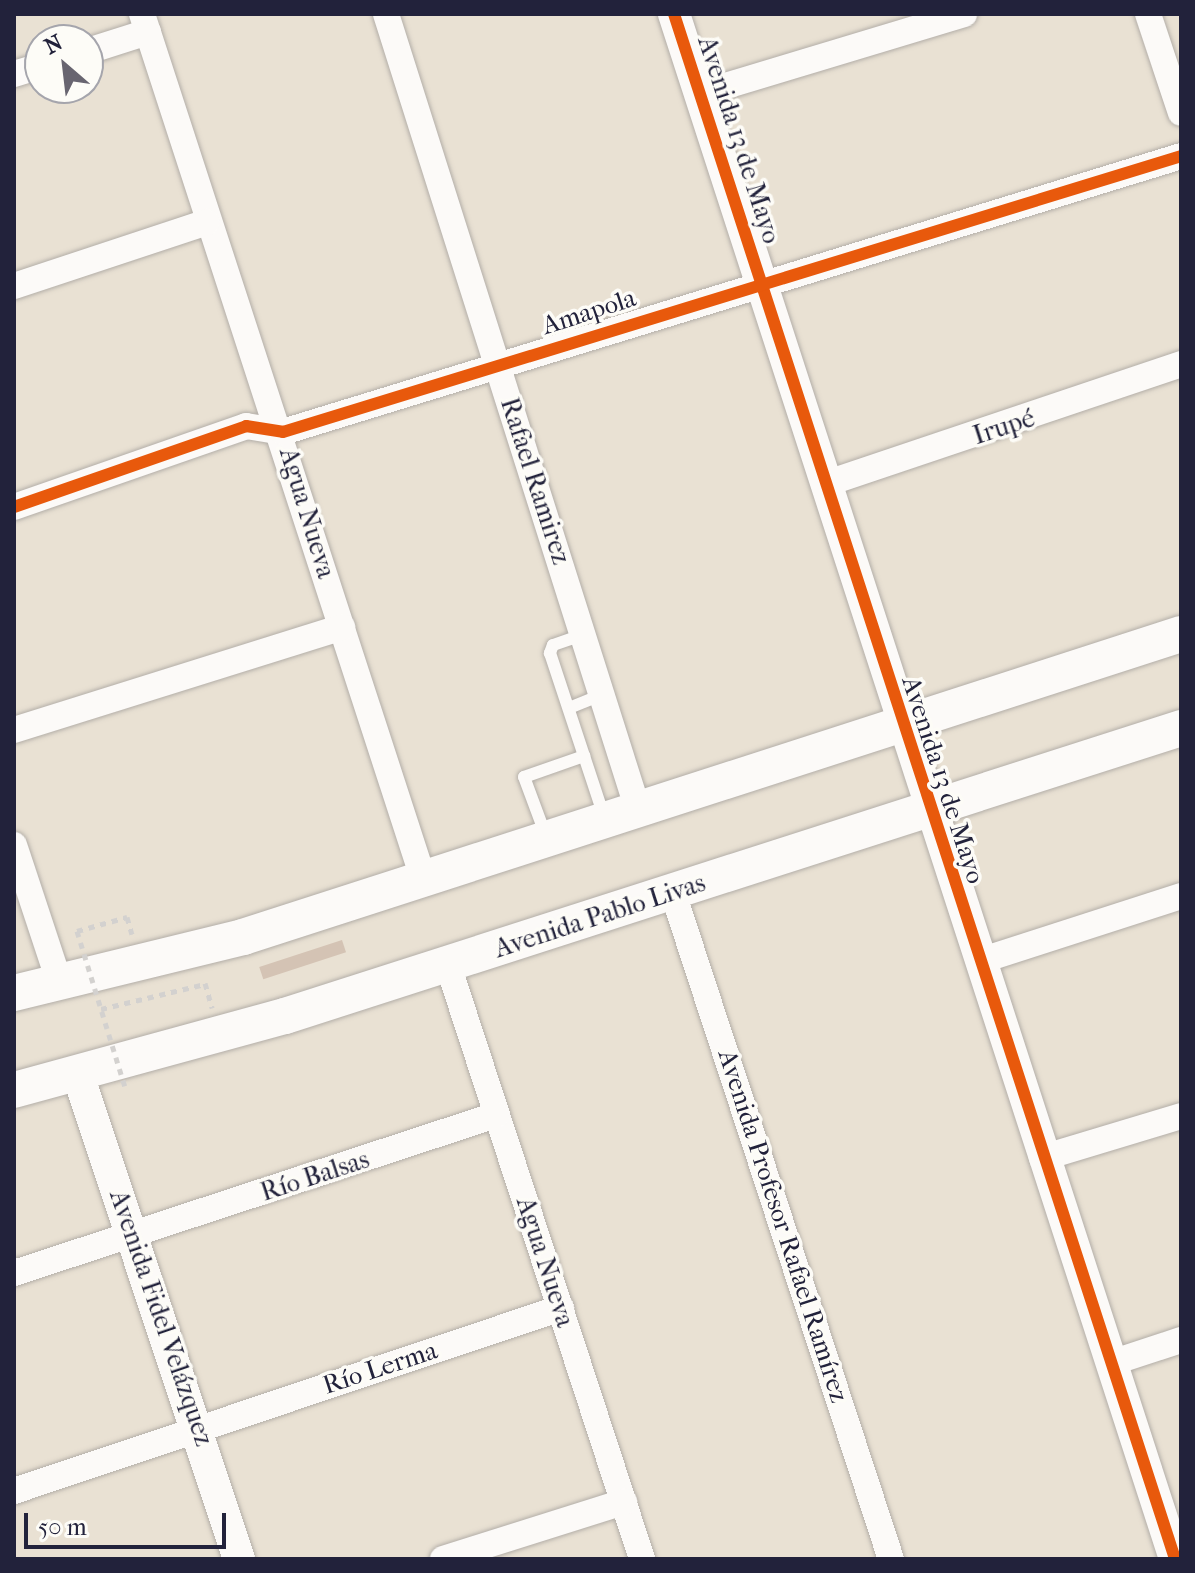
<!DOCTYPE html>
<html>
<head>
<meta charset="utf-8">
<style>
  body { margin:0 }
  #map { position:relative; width:1195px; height:1573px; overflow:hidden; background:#e9e1d3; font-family:"IM FELL French Canon",serif }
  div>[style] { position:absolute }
  .building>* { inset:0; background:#d4c3b4; transform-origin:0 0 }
  .path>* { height:5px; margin-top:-2.5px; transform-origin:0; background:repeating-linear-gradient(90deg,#d3d1cf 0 6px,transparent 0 12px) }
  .roads { filter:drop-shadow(0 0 2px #b3aea8) drop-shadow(0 0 2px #b3aea8) }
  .service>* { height:12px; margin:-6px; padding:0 6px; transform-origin:6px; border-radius:6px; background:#fcfaf8 }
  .minor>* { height:26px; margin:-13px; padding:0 13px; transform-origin:13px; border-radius:13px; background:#fcfaf8 }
  .tertiary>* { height:32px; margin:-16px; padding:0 16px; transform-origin:16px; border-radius:16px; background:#fcfaf8 }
  .secondary>* { height:36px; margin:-18px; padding:0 18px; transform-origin:18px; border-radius:18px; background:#fcfaf8 }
  .path-bridge>* { height:5px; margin-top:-2.5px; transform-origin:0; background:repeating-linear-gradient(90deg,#d3d1cf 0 6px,transparent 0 12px) }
  .cycleway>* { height:12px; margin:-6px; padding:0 6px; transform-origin:6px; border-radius:6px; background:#e8590c }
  span { translate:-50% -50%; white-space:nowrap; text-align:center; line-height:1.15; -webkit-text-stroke:7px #fdfcf7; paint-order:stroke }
  .street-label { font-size:26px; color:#22223b }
  .frame { position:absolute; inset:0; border:16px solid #22223b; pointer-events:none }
  .north { position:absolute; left:24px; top:24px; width:80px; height:80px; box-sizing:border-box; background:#fdfcf7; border:2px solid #a5a5ac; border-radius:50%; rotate:332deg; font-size:22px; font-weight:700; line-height:32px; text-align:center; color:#22223b }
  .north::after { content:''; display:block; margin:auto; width:28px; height:36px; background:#686570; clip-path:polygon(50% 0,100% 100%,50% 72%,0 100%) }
  .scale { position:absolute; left:24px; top:1513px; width:202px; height:36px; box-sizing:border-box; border:4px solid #22223b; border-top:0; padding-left:10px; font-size:24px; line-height:28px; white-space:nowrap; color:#22223b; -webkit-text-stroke:6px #fdfcf7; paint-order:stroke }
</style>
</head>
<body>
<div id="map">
  <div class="building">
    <i style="left:342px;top:940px;width:13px;height:87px;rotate:72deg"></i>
  </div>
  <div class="path">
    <i style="left:77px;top:931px;width:52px;rotate:-15.6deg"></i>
    <i style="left:127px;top:917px;width:18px;rotate:74deg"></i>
    <i style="left:205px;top:983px;width:26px;rotate:74deg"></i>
    <i style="left:101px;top:1009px;width:107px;rotate:-13.5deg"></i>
  </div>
  <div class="roads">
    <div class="service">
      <i style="left:585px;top:634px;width:34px;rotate:161deg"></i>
      <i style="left:553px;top:645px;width:9px;rotate:111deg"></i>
      <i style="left:550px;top:653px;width:175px;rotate:71.7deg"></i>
      <i style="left:569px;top:708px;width:37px;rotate:-22deg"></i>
      <i style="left:546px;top:836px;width:63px;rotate:-110.4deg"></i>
      <i style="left:524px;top:777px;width:64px;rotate:-19.3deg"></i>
    </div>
    <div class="minor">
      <i style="left:142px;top:14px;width:909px;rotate:71.98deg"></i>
      <i style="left:386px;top:14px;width:835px;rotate:72.43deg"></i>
      <i style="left:1148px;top:14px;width:104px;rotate:71.6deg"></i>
      <i style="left:88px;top:51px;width:63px;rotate:-17.6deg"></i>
      <i style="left:14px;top:74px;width:27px;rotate:-17deg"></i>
      <i style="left:699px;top:94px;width:277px;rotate:-16.8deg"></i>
      <i style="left:14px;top:286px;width:203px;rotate:-18.3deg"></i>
      <i style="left:825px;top:484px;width:376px;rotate:-18.6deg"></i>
      <i style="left:14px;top:507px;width:246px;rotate:-19.2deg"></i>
      <i style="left:246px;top:426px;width:37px;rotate:9deg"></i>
      <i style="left:283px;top:432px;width:939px;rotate:-17.08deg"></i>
      <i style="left:14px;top:730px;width:344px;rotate:-17.4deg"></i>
      <i style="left:14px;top:845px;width:146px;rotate:71.7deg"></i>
      <i style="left:673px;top:893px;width:701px;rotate:71.88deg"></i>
      <i style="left:980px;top:961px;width:211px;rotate:-17.9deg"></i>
      <i style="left:448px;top:965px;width:625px;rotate:71.91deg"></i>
      <i style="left:1042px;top:1158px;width:145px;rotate:-16.8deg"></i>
      <i style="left:14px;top:1273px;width:507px;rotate:-18.15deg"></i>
      <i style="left:1111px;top:1363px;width:74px;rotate:-18.2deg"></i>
      <i style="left:14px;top:1491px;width:577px;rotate:-18.5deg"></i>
      <i style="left:443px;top:1559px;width:190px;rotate:-17.5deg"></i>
    </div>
    <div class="tertiary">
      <i style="left:674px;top:14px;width:1624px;rotate:72.03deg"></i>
      <i style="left:79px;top:1078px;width:507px;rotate:71.6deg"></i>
    </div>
    <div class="secondary">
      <i style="left:14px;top:993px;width:236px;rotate:-13.7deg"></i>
      <i style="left:243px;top:937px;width:986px;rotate:-17.9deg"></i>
      <i style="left:14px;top:1090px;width:281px;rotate:-15.3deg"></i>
      <i style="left:285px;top:1016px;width:941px;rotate:-17.82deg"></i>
    </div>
  </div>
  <div class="path-bridge">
    <i style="left:77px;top:931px;width:163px;rotate:72.9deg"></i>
  </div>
  <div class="cycleway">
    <i style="left:674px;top:14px;width:1624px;rotate:72.03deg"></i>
    <i style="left:14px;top:507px;width:246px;rotate:-19.2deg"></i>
    <i style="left:246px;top:426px;width:37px;rotate:9deg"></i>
    <i style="left:283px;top:432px;width:939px;rotate:-17.08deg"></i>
  </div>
  <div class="street-label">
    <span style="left:739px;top:140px;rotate:72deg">Avenida 13 de Mayo</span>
    <span style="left:589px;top:312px;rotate:-18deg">Amapola</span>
    <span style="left:1004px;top:427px;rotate:-18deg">Irupé</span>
    <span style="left:535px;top:481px;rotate:72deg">Rafael Ramirez</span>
    <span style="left:307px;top:513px;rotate:73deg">Agua Nueva</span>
    <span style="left:943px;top:780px;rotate:72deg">Avenida 13 de Mayo</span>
    <span style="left:600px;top:916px;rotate:-18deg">Avenida Pablo Livas</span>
    <span style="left:315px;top:1176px;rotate:-18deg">Río Balsas</span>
    <span style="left:783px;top:1226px;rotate:72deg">Avenida Profesor Rafael Ramírez</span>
    <span style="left:545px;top:1262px;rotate:72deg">Agua Nueva</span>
    <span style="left:161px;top:1318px;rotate:71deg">Avenida Fidel Velázquez</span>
    <span style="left:380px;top:1368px;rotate:-18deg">Río Lerma</span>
  </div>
  <div class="frame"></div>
  <div class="north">N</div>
  <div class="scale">50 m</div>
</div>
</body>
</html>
